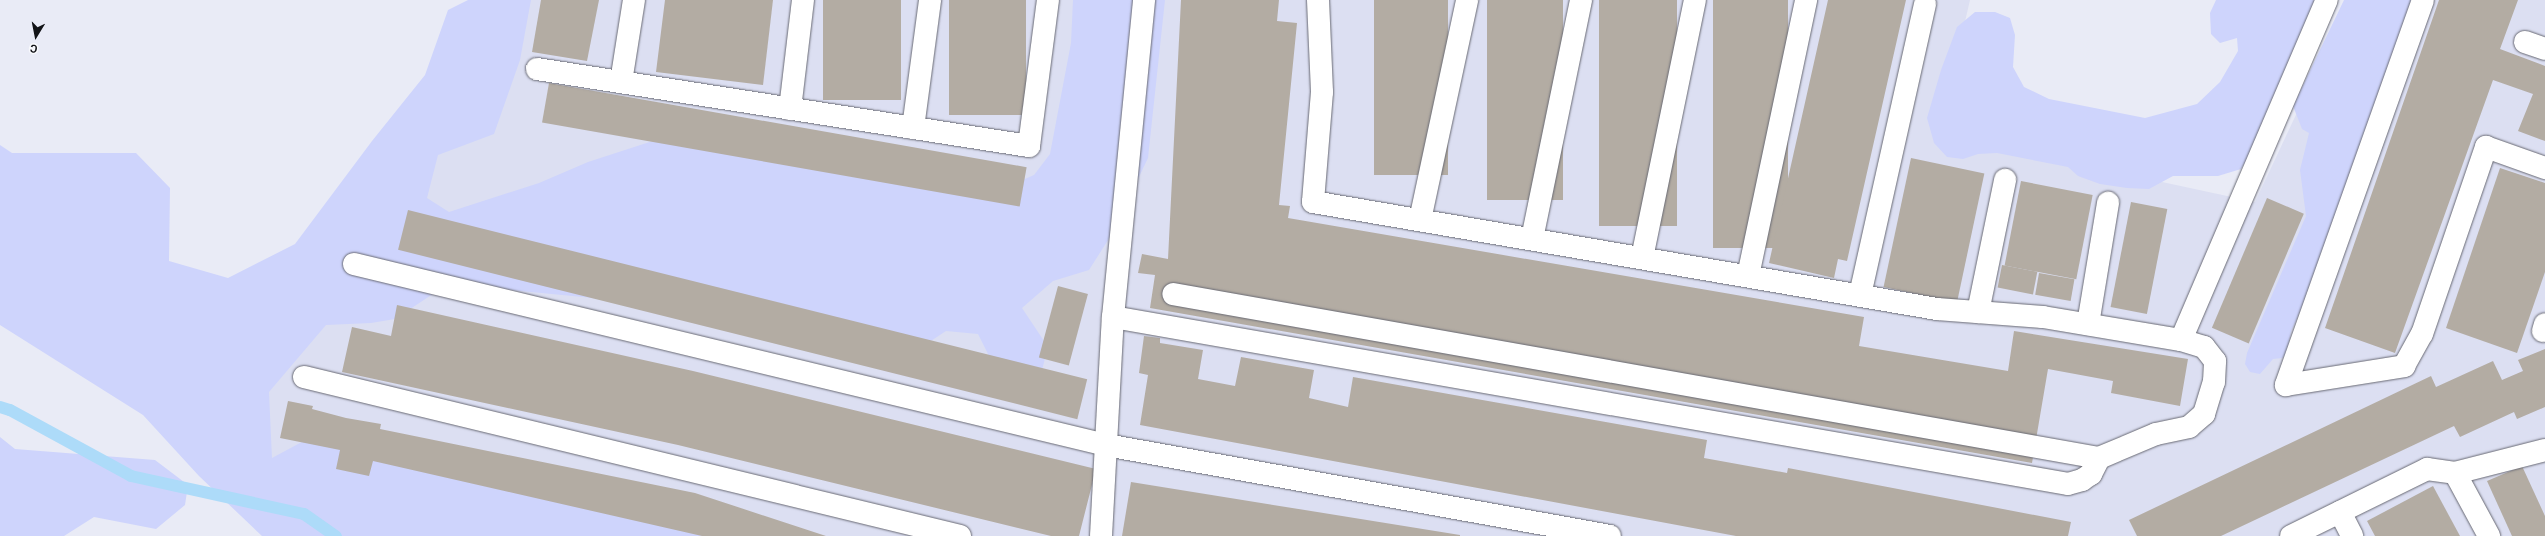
<!DOCTYPE html>
<html>
<head>
<meta charset="utf-8">
<style>
  body { margin:0 }
  #map { position:relative; width:2545px; height:536px; overflow:hidden; background:#e9ebf6; font-family:Roboto,sans-serif }
  div>[style] { position:absolute }
  .built>* { inset:0; background:#dcdff2 }
  .green>* { inset:0; background:#ced4fc }
  .stream>* { height:12px; margin:-6px; padding:0 6px; transform-origin:6px; border-radius:6px; background:#addbf9 }
  .building>* { inset:0; background:#b3aca3; transform-origin:0 0 }
  .roads { filter:drop-shadow(0 0 1px #686973) drop-shadow(0 0 1px #686973) }
  .minor>* { height:22px; margin:-11px; padding:0 11px; transform-origin:11px; border-radius:11px; background:#fff }
  span { translate:-50% -50%; white-space:nowrap; text-align:center; line-height:1.15; -webkit-text-stroke:3px #f8f9fd; paint-order:stroke }
  .north { position:absolute; left:16px; top:16px; width:40px; height:40px; -webkit-text-stroke:3px #f8f9fd; paint-order:stroke; rotate:190deg; font-size:11px; font-weight:700; line-height:16px; text-align:center; color:#121317 }
  .north::after { content:''; display:block; margin:auto; width:14px; height:18px; background:#121317; clip-path:polygon(50% 0,100% 100%,50% 72%,0 100%) }
</style>
</head>
<body>
<div id="map">
  <div class="built">
    <i style="clip-path:polygon(530px 0,1970px 0,1939px 134px,2255px 202px,2350px 0,2545px 0,2545px 536px,495px 536px,186px 445px)"></i>
  </div>
  <div class="green">
    <i style="clip-path:polygon(468px 0,531px 0,520px 60px,494px 134px,438px 155px,427px 198px,449px 212px,539px 183px,588px 162px,665px 137px,1007px 187px,1034px 175px,1050px 154px,1071px 43px,1073px 0,1165px 0,1148px 158px,1110px 237px,1089px 270px,1053px 281px,1022px 308px,1048px 347px,1042px 370px,994px 366px,978px 334px,946px 331px,902px 360px,696px 308px,481px 287px,442px 288px,395px 319px,371px 323px,326px 325px,269px 392px,272px 458px,313px 436px,789px 536px,262px 536px,199px 476px,143px 415px,0 325px,0 145px,12px 153px,136px 153px,170px 188px,169px 261px,228px 278px,295px 244px,372px 141px,425px 75px,448px 10px)"></i>
    <i style="clip-path:polygon(2216px 0,2317px 0,2265px 131px,2241px 169px,2218px 176px,2173px 176px,2149px 189px,2127px 188px,2100px 184px,2078px 176px,2068px 167px,1997px 153px,1978px 154px,1963px 159px,1947px 157px,1934px 143px,1927px 118px,1941px 70px,1957px 27px,1975px 12px,1995px 12px,2010px 18px,2015px 35px,2013px 67px,2024px 87px,2049px 99px,2145px 118px,2197px 104px,2220px 82px,2238px 51px,2237px 38px,2220px 43px,2211px 34px,2210px 13px)"></i>
    <i style="clip-path:polygon(2344px 0,2416px 0,2358px 189px,2291px 331px,2287px 353px,2282px 358px,2273px 359px,2260px 374px,2250px 372px,2245px 364px,2247px 353px,2306px 216px,2300px 170px,2309px 133px,2302px 129px,2293px 106px)"></i>
    <i style="clip-path:polygon(0 437px,15px 449px,155px 460px,188px 485px,185px 505px,156px 529px,94px 517px,64px 536px,0 536px)"></i>
  </div>
  <div class="stream">
    <i style="left:0;top:407px;width:10px;rotate:17deg"></i>
    <i style="left:10px;top:410px;width:138px;rotate:28.6deg"></i>
    <i style="left:131px;top:476px;width:177px;rotate:12.4deg"></i>
    <i style="left:304px;top:514px;width:39px;rotate:35deg"></i>
  </div>
  <div class="building">
    <i style="clip-path:polygon(541px 0,599px 0,587px 61px,532px 52px)"></i>
    <i style="clip-path:polygon(665px 0,773px 0,763px 85px,656px 72px)"></i>
    <i style="left:823px;top:0;width:78px;height:100px"></i>
    <i style="left:949px;top:0;width:77px;height:115px"></i>
    <i style="clip-path:polygon(1181px 0,1279px 0,1277px 21px,1297px 23px,1279px 205px,1290px 206px,1288px 218px,1864px 317px,1859px 346px,2008px 371px,2014px 331px,2188px 359px,2180px 406px,2111px 393px,2113px 381px,2048px 369px,2032px 463px,1150px 308px,1155px 275px,1138px 273px,1142px 254px,1168px 259px)"></i>
    <i style="left:1374px;top:0;width:74px;height:175px"></i>
    <i style="left:1487px;top:0;width:76px;height:200px"></i>
    <i style="left:1599px;top:0;width:78px;height:226px"></i>
    <i style="left:1713px;top:0;width:75px;height:248px"></i>
    <i style="clip-path:polygon(1828px 0,1906px 0,1847px 261px,1838px 259px,1834px 278px,1769px 263px)"></i>
    <i style="clip-path:polygon(2439px 0,2518px 0,2500px 49px,2545px 66px,2545px 141px,2518px 131px,2533px 94px,2493px 80px,2395px 353px,2325px 328px)"></i>
    <i style="left:549px;top:83px;width:485px;height:40px;rotate:10deg"></i>
    <i style="left:1911px;top:158px;width:75px;height:132px;rotate:12deg"></i>
    <i style="clip-path:polygon(2500px 168px,2545px 183px,2545px 272px,2517px 353px,2446px 328px)"></i>
    <i style="left:2021px;top:181px;width:73px;height:86px;rotate:11deg"></i>
    <i style="left:2267px;top:198px;width:40px;height:141px;rotate:23deg"></i>
    <i style="left:2131px;top:202px;width:37px;height:107px;rotate:11deg"></i>
    <i style="left:408px;top:210px;width:700px;height:41px;rotate:14deg"></i>
    <i style="left:2002px;top:265px;width:36px;height:23px;rotate:11deg"></i>
    <i style="left:2039px;top:273px;width:36px;height:22px;rotate:10deg"></i>
    <i style="left:1058px;top:286px;width:31px;height:74px;rotate:15deg"></i>
    <i style="clip-path:polygon(397px 305px,693px 371px,1096px 469px,1079px 536px,1051px 536px,678px 445px,342px 372px,352px 327px,391px 336px)"></i>
    <i style="clip-path:polygon(1144px 336px,1160px 338px,1160px 343px,1203px 350px,1198px 379px,1235px 386px,1241px 357px,1314px 370px,1309px 398px,1348px 407px,1353px 377px,1707px 440px,1704px 458px,1787px 473px,1788px 468px,2071px 522px,2068px 536px,1736px 536px,1140px 425px,1148px 375px,1139px 373px)"></i>
    <i style="clip-path:polygon(2545px 349px,2545px 407px,2517px 419px,2514px 412px,2460px 437px,2454px 426px,2221px 536px,2137px 536px,2129px 520px,2431px 376px,2436px 387px,2493px 361px,2502px 380px,2523px 371px,2518px 360px)"></i>
    <i style="clip-path:polygon(288px 401px,313px 406px,312px 409px,346px 418px,381px 424px,380px 429px,695px 493px,826px 536px,702px 536px,373px 461px,369px 476px,336px 469px,340px 450px,280px 438px)"></i>
    <i style="clip-path:polygon(2522px 466px,2545px 516px,2545px 536px,2512px 536px,2487px 481px)"></i>
    <i style="clip-path:polygon(1131px 482px,1460px 535px,1460px 536px,1122px 536px)"></i>
    <i style="clip-path:polygon(2433px 486px,2460px 536px,2375px 536px,2367px 521px)"></i>
  </div>
  <div class="roads">
    <div class="minor">
      <i style="left:1318px;top:0;width:92px;rotate:87.5deg"></i>
      <i style="left:1322px;top:92px;width:110px;rotate:94.7deg"></i>
      <i style="left:1313px;top:202px;width:633px;rotate:9.73deg"></i>
      <i style="left:1937px;top:309px;width:106px;rotate:4.3deg"></i>
      <i style="left:2043px;top:317px;width:140px;rotate:9.5deg"></i>
      <i style="left:2181px;top:340px;width:370px;rotate:-66.8deg"></i>
      <i style="left:2423px;top:0;width:409px;rotate:109.6deg"></i>
      <i style="left:2286px;top:385px;width:120px;rotate:-9.1deg"></i>
      <i style="left:2404px;top:366px;width:37px;rotate:-61deg"></i>
      <i style="left:2422px;top:334px;width:198px;rotate:-71.1deg"></i>
      <i style="left:2486px;top:147px;width:63px;rotate:19.6deg"></i>
      <i style="left:2525px;top:42px;width:21px;rotate:19deg"></i>
      <i style="left:537px;top:69px;width:498px;rotate:8.9deg"></i>
      <i style="left:1029px;top:146px;width:147px;rotate:-82.6deg"></i>
      <i style="left:621px;top:82px;width:83px;rotate:-81deg"></i>
      <i style="left:790px;top:109px;width:110px;rotate:-83.2deg"></i>
      <i style="left:913px;top:128px;width:129px;rotate:-82.4deg"></i>
      <i style="left:1420px;top:220px;width:225px;rotate:-77.9deg"></i>
      <i style="left:1532px;top:239px;width:244px;rotate:-78.4deg"></i>
      <i style="left:1642px;top:258px;width:263px;rotate:-78.4deg"></i>
      <i style="left:354px;top:264px;width:773px;rotate:13.53deg"></i>
      <i style="left:1106px;top:445px;width:512px;rotate:10.23deg"></i>
      <i style="left:1748px;top:276px;width:282px;rotate:-78.1deg"></i>
      <i style="left:1860px;top:295px;width:298px;rotate:-77.4deg"></i>
      <i style="left:1978px;top:312px;width:135px;rotate:-78.4deg"></i>
      <i style="left:1113px;top:317px;width:969px;rotate:9.92deg"></i>
      <i style="left:2068px;top:484px;width:15px;rotate:-16deg"></i>
      <i style="left:2082px;top:480px;width:11px;rotate:-34deg"></i>
      <i style="left:2091px;top:474px;width:18px;rotate:-63deg"></i>
      <i style="left:2099px;top:458px;width:940px;rotate:-169.96deg"></i>
      <i style="left:2088px;top:324px;width:123px;rotate:-80.6deg"></i>
      <i style="left:2543px;top:331px;width:7px;rotate:-74deg"></i>
      <i style="left:304px;top:377px;width:675px;rotate:13.62deg"></i>
      <i style="left:2099px;top:458px;width:62px;rotate:-22.8deg"></i>
      <i style="left:2156px;top:434px;width:34px;rotate:-12deg"></i>
      <i style="left:2189px;top:427px;width:20px;rotate:-41deg"></i>
      <i style="left:2204px;top:414px;width:34px;rotate:-73deg"></i>
      <i style="left:2214px;top:382px;width:21px;rotate:-87deg"></i>
      <i style="left:2215px;top:361px;width:18px;rotate:-128deg"></i>
      <i style="left:2204px;top:347px;width:24px;rotate:-163deg"></i>
      <i style="left:2455px;top:473px;width:72px;rotate:61.6deg"></i>
      <i style="left:2340px;top:512px;width:27px;rotate:63deg"></i>
      <i style="left:1101px;top:536px;width:219px;rotate:-86.9deg"></i>
      <i style="left:1113px;top:317px;width:319px;rotate:-84.4deg"></i>
      <i style="left:2291px;top:536px;width:152px;rotate:-26.2deg"></i>
      <i style="left:2427px;top:469px;width:28px;rotate:8deg"></i>
      <i style="left:2455px;top:473px;width:93px;rotate:-14.3deg"></i>
    </div>
  </div>
  <div class="north">С</div>
</div>
</body>
</html>
